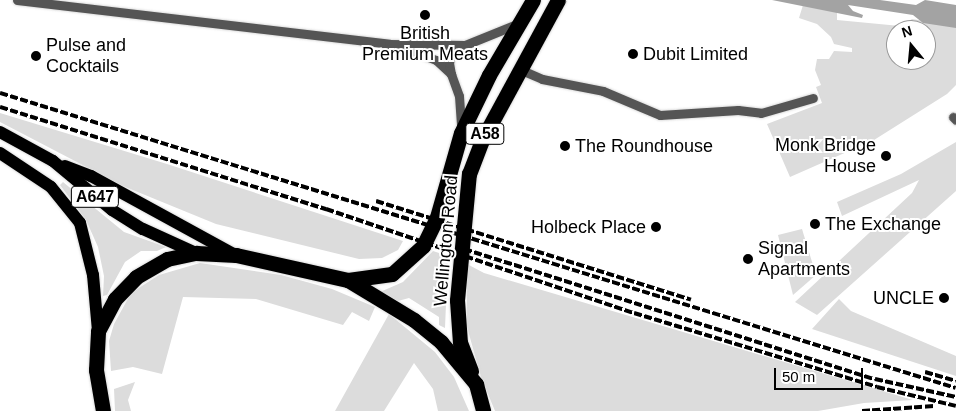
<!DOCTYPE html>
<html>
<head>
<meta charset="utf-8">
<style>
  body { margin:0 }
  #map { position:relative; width:956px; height:411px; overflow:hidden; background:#fff; font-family:Helvetica,sans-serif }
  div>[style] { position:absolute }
  .green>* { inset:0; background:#dcdcdc }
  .water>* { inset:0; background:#a3a3a3 }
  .roads { filter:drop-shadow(0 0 1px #dbdbdb) drop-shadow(0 0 1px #dbdbdb) }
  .street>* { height:9px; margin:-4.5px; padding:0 4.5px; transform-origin:4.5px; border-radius:4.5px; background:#555 }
  .primary>* { height:12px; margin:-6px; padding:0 6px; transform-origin:6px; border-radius:6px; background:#000 }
  .highway>* { height:15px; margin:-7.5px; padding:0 7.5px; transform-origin:7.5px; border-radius:7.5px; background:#000 }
  .rail>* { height:4px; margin-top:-2px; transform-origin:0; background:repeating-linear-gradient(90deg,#000 0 8px,transparent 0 10.5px) }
  .dots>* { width:14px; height:14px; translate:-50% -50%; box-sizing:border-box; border:2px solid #fff; border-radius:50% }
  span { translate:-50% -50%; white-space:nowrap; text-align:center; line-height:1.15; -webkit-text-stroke:4px #fff; paint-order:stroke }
  .shield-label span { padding:1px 4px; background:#fff; border:1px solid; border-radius:4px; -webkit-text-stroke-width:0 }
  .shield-label { font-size:16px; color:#000; font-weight:700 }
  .poi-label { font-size:18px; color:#000 }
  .left { translate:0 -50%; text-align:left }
  .right { translate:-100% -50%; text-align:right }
  .street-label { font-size:18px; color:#000 }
  .north { position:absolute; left:886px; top:20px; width:50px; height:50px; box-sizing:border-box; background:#fff; border:1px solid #999; border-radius:50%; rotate:343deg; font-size:14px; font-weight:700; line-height:20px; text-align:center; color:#000 }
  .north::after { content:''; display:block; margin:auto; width:18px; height:22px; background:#000; clip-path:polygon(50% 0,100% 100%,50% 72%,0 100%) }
  .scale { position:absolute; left:774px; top:368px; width:89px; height:22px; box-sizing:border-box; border:2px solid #000; border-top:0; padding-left:6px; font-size:15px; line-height:18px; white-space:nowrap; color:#000; -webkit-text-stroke:4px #fff; paint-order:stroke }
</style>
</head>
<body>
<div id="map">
  <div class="green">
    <i style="clip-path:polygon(evenodd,803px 5px,837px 11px,837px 20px,900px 26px,912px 19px,956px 26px,956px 85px,947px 94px,874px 140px,790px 177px,767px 124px,822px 103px,816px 87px,821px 85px,815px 70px,817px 59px,829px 59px,834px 51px,852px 52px,852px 48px,834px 44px,831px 37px,817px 24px,799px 18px,803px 5px,896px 30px,926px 30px,926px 60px,896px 60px,896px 30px)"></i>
    <i style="clip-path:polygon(0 113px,167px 164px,403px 241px,398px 250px,382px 258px,359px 259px,216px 224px,123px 186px,0 122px)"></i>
    <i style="clip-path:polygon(956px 142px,956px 191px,817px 315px,795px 302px,912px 193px,919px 180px,842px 216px,837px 202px,901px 174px)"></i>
    <i style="clip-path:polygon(63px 182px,124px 232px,166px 247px,157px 251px,141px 251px,125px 262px,107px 295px,103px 296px,104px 276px,98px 247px,86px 220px,60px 185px)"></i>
    <i style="clip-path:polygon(802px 229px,816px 275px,793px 295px,778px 235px)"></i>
    <i style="clip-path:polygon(433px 251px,448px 256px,445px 328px,439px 325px,439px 317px,409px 298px,398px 301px,380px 292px,403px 282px)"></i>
    <i style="clip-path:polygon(200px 263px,281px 275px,332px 289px,375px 307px,369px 321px,352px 312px,343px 325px,256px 299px,183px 297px,162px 374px,133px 367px,111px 371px,109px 341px,114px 324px,131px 293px,159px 275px)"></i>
    <i style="clip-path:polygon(467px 264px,484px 273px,913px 400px,864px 403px,818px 411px,495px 411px,481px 377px,467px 327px)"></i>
    <i style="clip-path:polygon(839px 299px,851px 311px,956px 356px,956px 376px,812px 329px)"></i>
    <i style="clip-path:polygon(389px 314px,435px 352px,454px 377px,469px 411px,438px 411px,433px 389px,414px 363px,384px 411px,335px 411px)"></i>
    <i style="clip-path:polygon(135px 382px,128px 400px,131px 411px,115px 411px,114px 389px)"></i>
  </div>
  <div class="water">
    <i style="clip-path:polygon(772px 0,880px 0,916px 5px,925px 0,956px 5px,956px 28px,923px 23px,913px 15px,848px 5px,853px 11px,863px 15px,862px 18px)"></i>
  </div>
  <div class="roads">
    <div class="street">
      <i style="left:17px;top:0;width:375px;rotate:6.7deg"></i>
      <i style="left:389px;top:44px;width:76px;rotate:0.8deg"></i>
      <i style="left:465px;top:45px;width:56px;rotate:-22deg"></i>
      <i style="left:402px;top:47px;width:36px;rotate:21deg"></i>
      <i style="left:436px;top:60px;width:21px;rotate:43deg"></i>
      <i style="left:451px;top:74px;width:23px;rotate:70deg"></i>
      <i style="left:459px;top:96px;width:32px;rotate:86deg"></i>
      <i style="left:519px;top:69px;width:25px;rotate:23deg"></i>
      <i style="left:542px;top:79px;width:62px;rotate:11.1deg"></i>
      <i style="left:603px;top:91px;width:62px;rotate:22.8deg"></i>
      <i style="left:660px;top:115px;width:78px;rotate:-3.7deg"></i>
      <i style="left:738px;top:110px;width:23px;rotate:7deg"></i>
      <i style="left:761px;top:113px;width:54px;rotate:-16.1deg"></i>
      <i style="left:451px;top:74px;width:11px;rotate:-100deg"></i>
      <i style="left:449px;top:63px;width:17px;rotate:-77deg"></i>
      <i style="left:953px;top:117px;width:4px;rotate:45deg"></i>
    </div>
    <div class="primary">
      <i style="left:0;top:132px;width:60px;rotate:28.7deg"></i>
      <i style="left:53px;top:161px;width:77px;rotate:39.7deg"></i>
      <i style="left:112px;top:210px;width:36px;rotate:32deg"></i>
      <i style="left:143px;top:229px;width:58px;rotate:24.4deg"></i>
      <i style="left:0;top:153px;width:61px;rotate:33.7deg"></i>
      <i style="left:51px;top:187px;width:46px;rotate:51.1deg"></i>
      <i style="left:80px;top:223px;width:54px;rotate:76deg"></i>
      <i style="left:93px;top:275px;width:56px;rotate:84.9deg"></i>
      <i style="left:65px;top:166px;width:28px;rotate:21deg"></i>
      <i style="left:91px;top:176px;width:164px;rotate:28.7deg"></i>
    </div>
    <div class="highway">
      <i style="left:348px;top:280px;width:44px;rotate:-7.8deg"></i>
      <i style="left:392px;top:274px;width:42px;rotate:-42.1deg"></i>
      <i style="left:423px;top:246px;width:32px;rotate:-64deg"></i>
      <i style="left:437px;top:217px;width:87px;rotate:-74.1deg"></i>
      <i style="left:461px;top:133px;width:64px;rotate:-64.2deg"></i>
      <i style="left:489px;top:75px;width:87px;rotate:-59.6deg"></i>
      <i style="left:471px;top:371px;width:30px;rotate:-111deg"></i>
      <i style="left:460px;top:343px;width:43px;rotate:-94deg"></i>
      <i style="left:457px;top:300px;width:127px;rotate:-84.6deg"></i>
      <i style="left:469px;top:174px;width:36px;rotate:-69deg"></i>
      <i style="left:482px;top:140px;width:159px;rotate:-61.5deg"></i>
      <i style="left:103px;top:411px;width:42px;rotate:-99.7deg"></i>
      <i style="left:96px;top:370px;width:39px;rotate:-87deg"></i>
      <i style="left:98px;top:331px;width:36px;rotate:-62deg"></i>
      <i style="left:115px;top:299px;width:30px;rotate:-46deg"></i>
      <i style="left:136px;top:277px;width:36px;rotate:-30deg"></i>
      <i style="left:167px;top:259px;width:30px;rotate:-12deg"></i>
      <i style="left:196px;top:253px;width:40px;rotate:2.9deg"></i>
      <i style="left:236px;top:255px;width:115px;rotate:12.6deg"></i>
      <i style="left:348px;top:280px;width:77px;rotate:31.2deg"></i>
      <i style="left:414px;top:320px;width:35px;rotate:39deg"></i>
      <i style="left:441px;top:342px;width:55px;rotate:50.2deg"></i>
      <i style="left:476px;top:384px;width:28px;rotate:75deg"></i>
    </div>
  </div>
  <div class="rail">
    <i style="left:0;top:93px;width:1000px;rotate:17.15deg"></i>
    <i style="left:0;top:107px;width:342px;rotate:17.4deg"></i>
    <i style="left:326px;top:209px;width:325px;rotate:18.7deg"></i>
    <i style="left:634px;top:313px;width:254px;rotate:16.9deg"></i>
    <i style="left:877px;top:387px;width:81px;rotate:13.5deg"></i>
    <i style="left:376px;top:201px;width:330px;rotate:17.4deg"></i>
    <i style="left:464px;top:249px;width:431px;rotate:17.6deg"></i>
    <i style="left:875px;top:379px;width:83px;rotate:12.5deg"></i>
    <i style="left:925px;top:372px;width:32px;rotate:16deg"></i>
    <i style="left:862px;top:411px;width:72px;rotate:-4deg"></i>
  </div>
  <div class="dots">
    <i style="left:425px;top:15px;background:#000"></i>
    <i style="left:633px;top:54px;background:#000"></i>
    <i style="left:36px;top:56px;background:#000"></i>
    <i style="left:565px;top:146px;background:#000"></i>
    <i style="left:886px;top:156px;background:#000"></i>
    <i style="left:815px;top:224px;background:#000"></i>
    <i style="left:656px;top:227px;background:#000"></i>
    <i style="left:748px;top:259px;background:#000"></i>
    <i style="left:944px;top:298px;background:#000"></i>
  </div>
  <div class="shield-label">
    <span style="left:485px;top:134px">A58</span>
    <span style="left:95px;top:197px">A647</span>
  </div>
  <div class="poi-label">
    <span style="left:425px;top:44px">British<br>Premium Meats</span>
    <span class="left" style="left:46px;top:56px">Pulse and<br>Cocktails</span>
    <span class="left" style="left:643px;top:54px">Dubit Limited</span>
    <span class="left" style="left:575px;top:146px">The Roundhouse</span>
    <span class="right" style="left:876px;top:156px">Monk Bridge<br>House</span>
    <span class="left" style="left:825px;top:224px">The Exchange</span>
    <span class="right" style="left:646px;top:227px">Holbeck Place</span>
    <span class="left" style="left:758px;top:259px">Signal<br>Apartments</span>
    <span class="right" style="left:934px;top:298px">UNCLE</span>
  </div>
  <div class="street-label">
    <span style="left:446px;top:241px;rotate:-85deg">Wellington Road</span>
  </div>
  <div class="north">N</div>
  <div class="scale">50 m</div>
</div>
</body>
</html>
